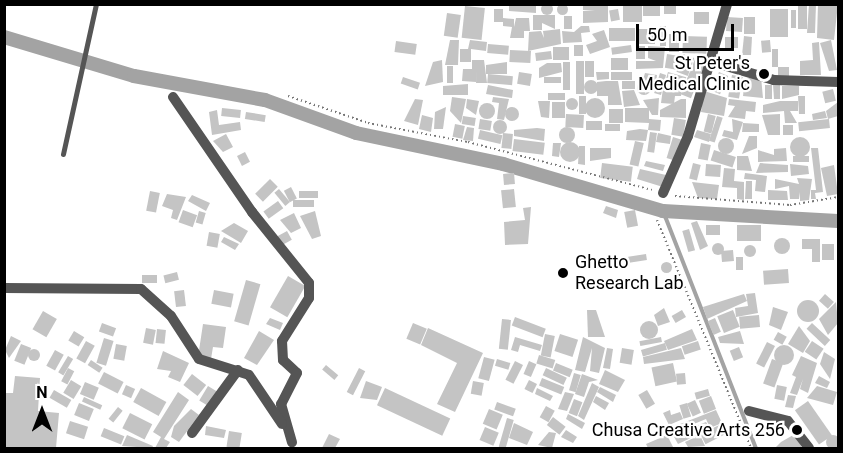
<!DOCTYPE html>
<html>
<head>
<meta charset="utf-8">
<style>
  body { margin:0 }
  #map { position:relative; width:843px; height:453px; overflow:hidden; background:#fff; font-family:Roboto,sans-serif }
  div>[style] { position:absolute }
  .stream>* { height:4px; margin:-2px; padding:0 2px; transform-origin:2px; border-radius:2px; background:#a3a3a3 }
  .canal>* { height:14px; margin:-7px; padding:0 7px; transform-origin:7px; border-radius:7px; background:#a3a3a3 }
  .building>* { inset:0; background:#c4c4c4; transform-origin:0 0 }
  .round { border-radius:50% }
  .path>* { height:2px; margin-top:-1px; transform-origin:0; background:repeating-linear-gradient(90deg,#777 0 1.5px,transparent 0 4.5px) }
  .service>* { height:5px; margin:-2.5px; padding:0 2.5px; transform-origin:2.5px; border-radius:2.5px; background:#555 }
  .minor>* { height:10px; margin:-5px; padding:0 5px; transform-origin:5px; border-radius:5px; background:#555 }
  .dots>* { width:16px; height:16px; translate:-50% -50%; box-sizing:border-box; border:3px solid #fff; border-radius:50% }
  span { translate:-50% -50%; white-space:nowrap; text-align:center; line-height:1.15; -webkit-text-stroke:4.5px #fff; paint-order:stroke }
  .poi-label { font-size:18px; color:#000 }
  .right { translate:-100% -50%; text-align:right }
  .left { translate:0 -50%; text-align:left }
  .frame { position:absolute; inset:0; border:6px solid #000; pointer-events:none }
  .north { position:absolute; left:12px; top:381px; width:60px; height:60px; -webkit-text-stroke:4px #fff; paint-order:stroke; rotate:0deg; font-size:16px; font-weight:700; line-height:24px; text-align:center; color:#000 }
  .north::after { content:''; display:block; margin:auto; width:21px; height:27px; background:#000; clip-path:polygon(50% 0,100% 100%,50% 72%,0 100%) }
  .scale { position:absolute; left:636px; top:24px; width:98px; height:27px; box-sizing:border-box; border:3px solid #000; border-top:0; padding-left:8px; font-size:18px; line-height:21px; white-space:nowrap; color:#000; -webkit-text-stroke:4px #fff; paint-order:stroke }
</style>
</head>
<body>
<div id="map">
  <div class="stream">
    <i style="left:663px;top:211px;width:255px;rotate:68.6deg"></i>
  </div>
  <div class="canal">
    <i style="left:4px;top:37px;width:136px;rotate:16.7deg"></i>
    <i style="left:134px;top:76px;width:133px;rotate:10.4deg"></i>
    <i style="left:265px;top:100px;width:97px;rotate:19.9deg"></i>
    <i style="left:356px;top:133px;width:150px;rotate:11.9deg"></i>
    <i style="left:503px;top:164px;width:167px;rotate:16.4deg"></i>
    <i style="left:663px;top:211px;width:175px;rotate:3.3deg"></i>
  </div>
  <div class="building">
    <i class="round" style="left:541px;top:3px;width:12px;height:12px"></i>
    <i class="round" style="left:556.5px;top:3.5px;width:11px;height:11px"></i>
    <i style="clip-path:polygon(509px 4px,536px 4px,536px 13px,509px 11px)"></i>
    <i style="clip-path:polygon(583px 4px,608px 4px,608px 22px,583px 23px,583px 11px,595px 11px,583px 10px)"></i>
    <i style="left:623px;top:4px;width:19px;height:18px"></i>
    <i style="left:643px;top:4px;width:17px;height:12px"></i>
    <i style="left:664px;top:4px;width:12px;height:10px"></i>
    <i style="left:798px;top:4px;width:9px;height:25px"></i>
    <i style="clip-path:polygon(809px 4px,816px 4px,815px 33px,807px 33px)"></i>
    <i style="clip-path:polygon(818px 4px,838px 4px,834px 40px,817px 38px)"></i>
    <i style="left:465px;top:6px;width:20px;height:32px;rotate:6deg"></i>
    <i style="left:494px;top:9px;width:9px;height:13px"></i>
    <i style="left:618px;top:9px;width:11px;height:9px;rotate:80deg"></i>
    <i style="left:770px;top:9px;width:18px;height:28px"></i>
    <i style="left:791px;top:10px;width:5px;height:18px"></i>
    <i style="left:694px;top:12px;width:15px;height:12px"></i>
    <i style="left:447px;top:13px;width:14px;height:23px;rotate:8deg"></i>
    <i style="clip-path:polygon(533px 15px,555px 15px,555px 29px,542px 23px,542px 30px,533px 30px)"></i>
    <i style="left:564px;top:16px;width:8px;height:13px"></i>
    <i style="left:727px;top:17px;width:16px;height:14px;rotate:4deg"></i>
    <i style="left:744px;top:17px;width:11px;height:17px"></i>
    <i style="clip-path:polygon(503px 18px,514px 19px,514px 27px,516px 18px,529px 18px,530px 31px,524px 31px,524px 38px,510px 38px,512px 27px,503px 26px)"></i>
    <i style="clip-path:polygon(581px 26px,589px 26px,590px 32px,581px 33px,582px 42px,563px 43px,562px 31px,574px 32px)"></i>
    <i style="left:660px;top:26px;width:6px;height:20px"></i>
    <i style="left:635px;top:28px;width:13px;height:26px;rotate:90deg"></i>
    <i style="clip-path:polygon(560px 29px,561px 44px,528px 51px,529px 32px,541px 31px,544px 38px,543px 31px)"></i>
    <i style="left:637px;top:29px;width:18px;height:15px"></i>
    <i style="clip-path:polygon(604px 30px,610px 47px,590px 54px,586px 45px,597px 41px,592px 34px)"></i>
    <i style="left:669px;top:34px;width:10px;height:18px"></i>
    <i style="left:683px;top:36px;width:24px;height:17px;rotate:2deg"></i>
    <i style="clip-path:polygon(744px 36px,752px 37px,751px 55px,742px 55px)"></i>
    <i style="left:725px;top:37px;width:13px;height:11px"></i>
    <i style="clip-path:polygon(450px 40px,459px 40px,458px 65px,445px 65px)"></i>
    <i style="clip-path:polygon(470px 40px,487px 42px,486px 51px,471px 49px,471px 62px,460px 62px,460px 49px,468px 49px)"></i>
    <i style="left:770px;top:40px;width:12px;height:9px;rotate:85deg"></i>
    <i style="clip-path:polygon(831px 40px,837px 70px,829px 71px,820px 43px)"></i>
    <i style="left:396px;top:41px;width:21px;height:11px;rotate:8deg"></i>
    <i style="clip-path:polygon(819px 42px,821px 75px,800px 75px,800px 61px,813px 60px,812px 43px)"></i>
    <i style="left:488px;top:44px;width:21px;height:9px;rotate:5deg"></i>
    <i style="left:574px;top:45px;width:9px;height:11px"></i>
    <i style="left:631px;top:45px;width:7px;height:20px;rotate:82deg"></i>
    <i style="left:636px;top:46px;width:9px;height:13px"></i>
    <i style="clip-path:polygon(648px 46px,665px 47px,663px 68px,636px 69px,636px 61px,656px 61px,648px 58px)"></i>
    <i style="left:553px;top:47px;width:16px;height:13px"></i>
    <i style="left:772px;top:49px;width:6px;height:18px"></i>
    <i style="left:510px;top:50px;width:21px;height:12px;rotate:3deg"></i>
    <i style="left:551px;top:51px;width:8px;height:16px;rotate:83deg"></i>
    <i style="left:667px;top:54px;width:12px;height:14px;rotate:9deg"></i>
    <i style="left:683px;top:54px;width:12px;height:19px;rotate:20deg"></i>
    <i style="left:611px;top:58px;width:17px;height:12px"></i>
    <i style="left:695px;top:59px;width:11px;height:38px;rotate:22deg"></i>
    <i style="clip-path:polygon(442px 60px,443px 82px,425px 86px,433px 62px)"></i>
    <i style="clip-path:polygon(472px 60px,484px 60px,487px 83px,476px 83px,477px 68px,476px 82px,462px 81px,463px 69px,472px 69px)"></i>
    <i style="left:576px;top:61px;width:8px;height:33px"></i>
    <i style="left:585px;top:61px;width:9px;height:16px"></i>
    <i style="clip-path:polygon(507px 62px,507px 74px,486px 74px,486px 65px)"></i>
    <i style="left:563px;top:62px;width:7px;height:28px"></i>
    <i style="clip-path:polygon(547px 63px,561px 63px,562px 72px,539px 78px,539px 68px)"></i>
    <i style="left:447px;top:66px;width:6px;height:17px"></i>
    <i style="left:778px;top:67px;width:11px;height:9px"></i>
    <i style="left:519px;top:72px;width:13px;height:12px;rotate:9deg"></i>
    <i style="clip-path:polygon(596px 72px,609px 72px,609px 79px,597px 80px)"></i>
    <i style="left:611px;top:72px;width:21px;height:8px"></i>
    <i style="left:668px;top:72px;width:19px;height:11px;rotate:16deg"></i>
    <i style="left:719px;top:72px;width:10px;height:20px;rotate:24deg"></i>
    <i style="clip-path:polygon(645px 73px,657px 75px,656px 83px,643px 80px)"></i>
    <i style="clip-path:polygon(660px 73px,666px 75px,661px 95px,654px 93px)"></i>
    <i style="left:488px;top:74px;width:25px;height:9px;rotate:5deg"></i>
    <i style="left:732px;top:75px;width:11px;height:22px;rotate:10deg"></i>
    <i style="left:403px;top:77px;width:18px;height:7px;rotate:19deg"></i>
    <i style="left:561px;top:77px;width:6px;height:17px;rotate:90deg"></i>
    <i style="clip-path:polygon(761px 77px,763px 98px,743px 96px,745px 78px)"></i>
    <i class="round" style="left:584px;top:80px;width:14px;height:14px"></i>
    <i style="clip-path:polygon(606px 81px,618px 81px,622px 105px,608px 105px,608px 96px,597px 96px,597px 82px)"></i>
    <i style="left:635px;top:81px;width:8px;height:13px;rotate:90deg"></i>
    <i class="round" style="left:637px;top:81px;width:14px;height:14px"></i>
    <i style="clip-path:polygon(780px 83px,780px 99px,774px 99px,773px 84px)"></i>
    <i style="clip-path:polygon(468px 84px,468px 95px,443px 95px,443px 86px)"></i>
    <i style="clip-path:polygon(488px 85px,513px 90px,512px 98px,486px 94px)"></i>
    <i style="left:765px;top:85px;width:7px;height:14px"></i>
    <i style="clip-path:polygon(782px 86px,799px 86px,799px 95px,782px 99px)"></i>
    <i style="clip-path:polygon(663px 88px,682px 90px,681px 96px,675px 96px,674px 104px,661px 103px)"></i>
    <i style="left:833px;top:89px;width:12px;height:11px;rotate:76deg"></i>
    <i style="clip-path:polygon(634px 90px,640px 105px,624px 107px,622px 91px)"></i>
    <i style="clip-path:polygon(704px 91px,727px 98px,724px 116px,701px 112px)"></i>
    <i style="left:565px;top:93px;width:7px;height:17px;rotate:90deg"></i>
    <i style="left:579px;top:96px;width:7px;height:18px"></i>
    <i style="clip-path:polygon(798px 96px,805px 96px,805px 114px,799px 114px)"></i>
    <i style="clip-path:polygon(452px 97px,466px 99px,461px 123px,450px 111px)"></i>
    <i style="clip-path:polygon(493px 97px,509px 99px,504px 120px,497px 119px,499px 103px,492px 102px)"></i>
    <i class="round" style="left:585px;top:98px;width:20px;height:20px"></i>
    <i style="clip-path:polygon(659px 98px,658px 115px,652px 115px,643px 100px)"></i>
    <i class="round" style="left:566px;top:98px;width:12px;height:12px"></i>
    <i style="clip-path:polygon(415px 99px,423px 100px,418px 125px,404px 121px)"></i>
    <i style="clip-path:polygon(467px 99px,479px 101px,476px 115px,466px 108px)"></i>
    <i style="clip-path:polygon(681px 99px,686px 99px,686px 118px,660px 117px,660px 110px)"></i>
    <i style="clip-path:polygon(729px 99px,756px 102px,755px 112px,746px 111px,745px 119px,728px 117px,735px 106px,728px 105px)"></i>
    <i style="clip-path:polygon(538px 101px,550px 101px,549px 118px,541px 117px)"></i>
    <i style="clip-path:polygon(780px 101px,798px 101px,798px 111px,790px 111px,797px 123px,785px 123px,784px 111px,763px 113px,763px 105px)"></i>
    <i style="left:552px;top:102px;width:13px;height:16px"></i>
    <i style="clip-path:polygon(838px 102px,838px 116px,828px 119px,826px 111px)"></i>
    <i class="round" style="left:479px;top:103px;width:16px;height:16px"></i>
    <i style="clip-path:polygon(446px 107px,443px 129px,434px 129px,435px 112px)"></i>
    <i class="round" style="left:505px;top:107px;width:14px;height:14px"></i>
    <i style="left:222px;top:108px;width:19px;height:8px;rotate:6deg"></i>
    <i style="clip-path:polygon(625px 108px,649px 108px,649px 119px,661px 120px,660px 131px,648px 130px,649px 123px,625px 122px)"></i>
    <i style="left:609px;top:109px;width:14px;height:14px"></i>
    <i style="clip-path:polygon(217px 110px,219px 125px,240px 122px,241px 130px,212px 135px,209px 112px)"></i>
    <i style="clip-path:polygon(825px 111px,827px 118px,813px 120px,812px 114px)"></i>
    <i style="left:246px;top:112px;width:20px;height:7px;rotate:9deg"></i>
    <i style="left:566px;top:114px;width:18px;height:13px;rotate:3deg"></i>
    <i style="left:708px;top:114px;width:8px;height:18px;rotate:14deg"></i>
    <i style="clip-path:polygon(780px 114px,780px 135px,768px 135px,762px 115px)"></i>
    <i style="clip-path:polygon(422px 115px,433px 118px,431px 132px,419px 129px)"></i>
    <i style="left:463px;top:116px;width:13px;height:8px;rotate:9deg"></i>
    <i style="left:717px;top:116px;width:6px;height:26px;rotate:18deg"></i>
    <i style="left:674px;top:118px;width:12px;height:17px;rotate:9deg"></i>
    <i style="left:480px;top:119px;width:12px;height:10px;rotate:9deg"></i>
    <i style="clip-path:polygon(732px 119px,743px 122px,737px 140px,722px 136px,724px 130px,733px 132px)"></i>
    <i style="left:829px;top:119px;width:9px;height:31px;rotate:84deg"></i>
    <i class="round" style="left:493px;top:120px;width:14px;height:14px"></i>
    <i style="left:586px;top:121px;width:16px;height:9px"></i>
    <i style="clip-path:polygon(743px 123px,759px 124px,759px 132px,742px 132px)"></i>
    <i style="left:455px;top:124px;width:10px;height:13px;rotate:11deg"></i>
    <i style="left:605px;top:124px;width:15px;height:7px"></i>
    <i style="left:783px;top:125px;width:10px;height:10px"></i>
    <i class="round" style="left:559px;top:127px;width:16px;height:16px"></i>
    <i style="clip-path:polygon(467px 127px,474px 128px,473px 141px,463px 140px)"></i>
    <i style="clip-path:polygon(537px 128px,545px 129px,544px 141px,514px 136px,514px 130px)"></i>
    <i style="clip-path:polygon(640px 129px,648px 130px,646px 141px,626px 140px,627px 131px)"></i>
    <i style="left:480px;top:130px;width:23px;height:9px;rotate:13deg"></i>
    <i style="clip-path:polygon(697px 130px,711px 134px,709px 142px,694px 137px)"></i>
    <i style="left:650px;top:132px;width:7px;height:20px;rotate:8deg"></i>
    <i style="left:503px;top:133px;width:10px;height:15px;rotate:6deg"></i>
    <i style="clip-path:polygon(658px 133px,671px 136px,670px 144px,656px 142px)"></i>
    <i style="clip-path:polygon(226px 134px,233px 147px,223px 152px,213px 141px)"></i>
    <i style="clip-path:polygon(749px 136px,757px 136px,757px 148px,742px 154px)"></i>
    <i class="round" style="left:790px;top:137px;width:20px;height:20px"></i>
    <i style="left:673px;top:137px;width:10px;height:22px;rotate:17deg"></i>
    <i class="round" style="left:718px;top:138px;width:16px;height:16px"></i>
    <i style="left:514px;top:139px;width:31px;height:12px;rotate:7deg"></i>
    <i style="left:635px;top:141px;width:9px;height:24px;rotate:13deg"></i>
    <i class="round" style="left:560px;top:142px;width:20px;height:20px"></i>
    <i style="clip-path:polygon(553px 143px,561px 143px,559px 157px,552px 156px)"></i>
    <i style="left:701px;top:143px;width:10px;height:16px;rotate:11deg"></i>
    <i style="clip-path:polygon(579px 146px,585px 146px,585px 165px,578px 164px)"></i>
    <i style="clip-path:polygon(590px 148px,611px 148px,611px 158px,590px 161px)"></i>
    <i style="clip-path:polygon(786px 148px,787px 161px,758px 162px,758px 150px,774px 155px,774px 149px)"></i>
    <i style="clip-path:polygon(811px 148px,818px 148px,823px 192px,815px 193px,816px 199px,811px 199px,811px 190px,816px 190px)"></i>
    <i style="left:714px;top:150px;width:23px;height:11px;rotate:18deg"></i>
    <i style="left:245px;top:152px;width:11px;height:9px;rotate:63deg"></i>
    <i style="clip-path:polygon(737px 156px,748px 156px,752px 171px,737px 170px)"></i>
    <i style="left:793px;top:156px;width:16px;height:6px"></i>
    <i style="clip-path:polygon(646px 161px,665px 165px,663px 171px,644px 166px)"></i>
    <i style="left:602px;top:163px;width:31px;height:15px;rotate:7deg"></i>
    <i style="left:693px;top:163px;width:8px;height:16px;rotate:14deg"></i>
    <i style="clip-path:polygon(760px 163px,788px 165px,788px 172px,756px 173px)"></i>
    <i style="left:706px;top:164px;width:15px;height:12px;rotate:4deg"></i>
    <i style="clip-path:polygon(790px 164px,808px 166px,809px 174px,791px 176px)"></i>
    <i style="clip-path:polygon(834px 165px,838px 194px,827px 196px,821px 168px)"></i>
    <i style="clip-path:polygon(724px 168px,735px 169px,734px 181px,744px 182px,744px 200px,737px 199px,737px 188px,722px 187px)"></i>
    <i style="clip-path:polygon(640px 169px,666px 175px,663px 187px,637px 179px)"></i>
    <i style="left:514px;top:173px;width:11px;height:11px;rotate:85deg"></i>
    <i style="clip-path:polygon(745px 173px,767px 176px,765px 192px,755px 191px,756px 180px,744px 179px)"></i>
    <i style="clip-path:polygon(797px 178px,812px 179px,809px 200px,800px 201px,800px 192px,799px 199px,790px 199px,789px 186px,775px 189px,775px 179px,799px 184px)"></i>
    <i style="left:270px;top:179px;width:11px;height:21px;rotate:45deg"></i>
    <i style="clip-path:polygon(746px 181px,752px 181px,752px 199px,745px 199px)"></i>
    <i style="clip-path:polygon(692px 182px,719px 185px,717px 199px,698px 198px)"></i>
    <i style="left:291px;top:187px;width:13px;height:8px;rotate:63deg"></i>
    <i style="left:279px;top:189px;width:17px;height:6px;rotate:50deg"></i>
    <i style="left:514px;top:189px;width:18px;height:13px;rotate:84deg"></i>
    <i style="clip-path:polygon(768px 190px,787px 191px,788px 200px,768px 200px)"></i>
    <i style="left:150px;top:191px;width:10px;height:20px;rotate:11deg"></i>
    <i style="left:318px;top:191px;width:7px;height:19px;rotate:90deg"></i>
    <i style="clip-path:polygon(167px 194px,186px 197px,177px 220px,171px 218px,173px 210px,162px 206px)"></i>
    <i style="clip-path:polygon(192px 195px,210px 203px,206px 211px,188px 201px)"></i>
    <i style="left:314px;top:200px;width:7px;height:21px;rotate:90deg"></i>
    <i style="left:278px;top:201px;width:9px;height:18px;rotate:54deg"></i>
    <i style="clip-path:polygon(606px 206px,618px 210px,616px 218px,603px 213px)"></i>
    <i style="clip-path:polygon(531px 207px,528px 244px,505px 245px,504px 222px,525px 220px,523px 208px)"></i>
    <i style="left:183px;top:210px;width:15px;height:13px;rotate:20deg"></i>
    <i style="left:635px;top:210px;width:16px;height:11px;rotate:79deg"></i>
    <i style="left:199px;top:211px;width:7px;height:12px;rotate:16deg"></i>
    <i style="clip-path:polygon(315px 211px,321px 236px,312px 239px,300px 216px)"></i>
    <i style="clip-path:polygon(294px 213px,301px 228px,291px 233px,280px 220px)"></i>
    <i style="clip-path:polygon(697px 221px,708px 246px,700px 250px,691px 223px)"></i>
    <i style="clip-path:polygon(234px 223px,248px 231px,241px 243px,221px 231px)"></i>
    <i style="left:720px;top:225px;width:10px;height:14px;rotate:90deg"></i>
    <i style="left:761px;top:225px;width:16px;height:24px;rotate:90deg"></i>
    <i style="left:689px;top:229px;width:22px;height:7px;rotate:74deg"></i>
    <i style="left:287px;top:231px;width:10px;height:12px;rotate:61deg"></i>
    <i style="left:209px;top:232px;width:11px;height:14px;rotate:10deg"></i>
    <i style="clip-path:polygon(224px 237px,239px 244px,235px 250px,221px 242px)"></i>
    <i class="round" style="left:774px;top:238px;width:16px;height:16px"></i>
    <i style="clip-path:polygon(802px 239px,820px 239px,820px 262px,812px 262px,812px 249px,802px 249px)"></i>
    <i class="round" style="left:712px;top:243px;width:12px;height:12px"></i>
    <i style="left:822px;top:244px;width:12px;height:16px"></i>
    <i class="round" style="left:744px;top:245px;width:12px;height:12px"></i>
    <i style="left:733px;top:250px;width:11px;height:12px;rotate:85deg"></i>
    <i style="left:646px;top:254px;width:6px;height:18px;rotate:81deg"></i>
    <i style="left:736px;top:257px;width:7px;height:13px"></i>
    <i class="round" style="left:660.5px;top:261.5px;width:11px;height:11px"></i>
    <i style="left:788px;top:269px;width:14px;height:25px;rotate:86deg"></i>
    <i style="left:177px;top:272px;width:8px;height:14px;rotate:76deg"></i>
    <i style="left:142px;top:275px;width:15px;height:8px"></i>
    <i style="left:288px;top:276px;width:20px;height:36px;rotate:30deg"></i>
    <i style="left:246px;top:280px;width:15px;height:43px;rotate:16deg"></i>
    <i style="left:184px;top:290px;width:16px;height:10px;rotate:83deg"></i>
    <i style="left:214px;top:290px;width:20px;height:14px;rotate:11deg"></i>
    <i style="clip-path:polygon(755px 293px,758px 313px,736px 317px,735px 308px,748px 306px,746px 294px)"></i>
    <i style="clip-path:polygon(744px 294px,747px 301px,707px 319px,703px 307px)"></i>
    <i style="left:825px;top:294px;width:12px;height:9px;rotate:42deg"></i>
    <i class="round" style="left:797px;top:300px;width:22px;height:22px"></i>
    <i style="clip-path:polygon(836px 302px,838px 323px,828px 335px,819px 319px)"></i>
    <i style="clip-path:polygon(773px 307px,788px 312px,781px 330px,769px 325px)"></i>
    <i style="clip-path:polygon(664px 308px,670px 322px,658px 326px,654px 315px)"></i>
    <i style="clip-path:polygon(587px 310px,596px 310px,605px 337px,588px 337px)"></i>
    <i style="left:682px;top:310px;width:8px;height:12px;rotate:60deg"></i>
    <i style="left:733px;top:310px;width:18px;height:17px;rotate:68deg"></i>
    <i style="left:43px;top:311px;width:16px;height:21px;rotate:30deg"></i>
    <i style="left:759px;top:315px;width:12px;height:20px;rotate:85deg"></i>
    <i style="left:515px;top:317px;width:33px;height:9px;rotate:21deg"></i>
    <i style="clip-path:polygon(270px 318px,283px 323px,280px 330px,266px 324px)"></i>
    <i style="left:715px;top:318px;width:15px;height:8px;rotate:67deg"></i>
    <i style="left:502px;top:319px;width:9px;height:30px;rotate:6deg"></i>
    <i class="round" style="left:640px;top:321px;width:18px;height:18px"></i>
    <i style="left:102px;top:323px;width:15px;height:9px;rotate:20deg"></i>
    <i style="left:413px;top:323px;width:15px;height:17px;rotate:23deg"></i>
    <i style="left:812px;top:323px;width:25px;height:8px;rotate:43deg"></i>
    <i style="clip-path:polygon(203px 324px,226px 327px,223px 348px,213px 347px,211px 359px,198px 357px)"></i>
    <i style="clip-path:polygon(799px 326px,810px 341px,803px 353px,788px 344px)"></i>
    <i style="left:146px;top:328px;width:10px;height:15px;rotate:11deg"></i>
    <i style="clip-path:polygon(428px 328px,483px 353px,455px 412px,437px 404px,457px 363px,421px 345px)"></i>
    <i style="left:157px;top:329px;width:9px;height:14px;rotate:6deg"></i>
    <i style="clip-path:polygon(692px 329px,697px 340px,668px 350px,664px 341px)"></i>
    <i style="left:74px;top:331px;width:12px;height:11px;rotate:31deg"></i>
    <i style="clip-path:polygon(259px 331px,274px 340px,257px 365px,244px 358px)"></i>
    <i style="clip-path:polygon(740px 331px,744px 344px,720px 343px,718px 337px)"></i>
    <i style="left:778px;top:332px;width:10px;height:9px;rotate:29deg"></i>
    <i style="left:545px;top:334px;width:10px;height:22px;rotate:11deg"></i>
    <i style="left:560px;top:334px;width:19px;height:18px;rotate:18deg"></i>
    <i style="clip-path:polygon(11px 336px,21px 341px,9px 358px,5px 350px)"></i>
    <i style="clip-path:polygon(515px 337px,542px 345px,540px 351px,520px 345px,518px 352px,511px 350px)"></i>
    <i style="clip-path:polygon(583px 337px,605px 348px,599px 373px,590px 371px,592px 348px,585px 372px,575px 370px)"></i>
    <i style="left:661px;top:337px;width:5px;height:22px;rotate:79deg"></i>
    <i style="left:104px;top:338px;width:10px;height:26px;rotate:17deg"></i>
    <i style="left:86px;top:341px;width:10px;height:20px;rotate:29deg"></i>
    <i style="left:698px;top:341px;width:9px;height:17px;rotate:72deg"></i>
    <i style="left:812px;top:341px;width:14px;height:13px;rotate:34deg"></i>
    <i style="left:767px;top:342px;width:9px;height:24px;rotate:27deg"></i>
    <i style="left:665px;top:343px;width:7px;height:25px;rotate:74deg"></i>
    <i style="left:21px;top:344px;width:11px;height:18px;rotate:22deg"></i>
    <i style="left:116px;top:344px;width:11px;height:15px;rotate:10deg"></i>
    <i class="round" style="left:774px;top:345px;width:20px;height:20px"></i>
    <i style="left:739px;top:347px;width:11px;height:10px;rotate:68deg"></i>
    <i style="clip-path:polygon(607px 348px,613px 349px,610px 369px,603px 368px)"></i>
    <i style="left:622px;top:348px;width:12px;height:15px;rotate:9deg"></i>
    <i style="clip-path:polygon(681px 348px,685px 359px,644px 364px,643px 357px)"></i>
    <i class="round" style="left:28px;top:349px;width:12px;height:12px"></i>
    <i style="left:55px;top:350px;width:10px;height:18px;rotate:29deg"></i>
    <i style="clip-path:polygon(163px 351px,189px 363px,180px 382px,168px 377px,171px 371px,157px 369px)"></i>
    <i style="clip-path:polygon(824px 352px,835px 359px,830px 379px,820px 364px)"></i>
    <i style="left:539px;top:355px;width:17px;height:9px;rotate:17deg"></i>
    <i style="left:68px;top:356px;width:6px;height:19px;rotate:31deg"></i>
    <i style="clip-path:polygon(801px 356px,817px 363px,808px 393px,800px 389px,803px 379px,797px 395px,790px 393px,796px 377px,792px 375px)"></i>
    <i style="left:484px;top:357px;width:11px;height:22px;rotate:15deg"></i>
    <i style="left:497px;top:359px;width:14px;height:7px;rotate:17deg"></i>
    <i style="left:772px;top:359px;width:12px;height:26px;rotate:20deg"></i>
    <i style="left:91px;top:360px;width:14px;height:6px;rotate:34deg"></i>
    <i style="left:515px;top:361px;width:9px;height:21px;rotate:27deg"></i>
    <i style="left:529px;top:361px;width:8px;height:14px;rotate:23deg"></i>
    <i style="left:556px;top:363px;width:18px;height:8px;rotate:22deg"></i>
    <i style="left:673px;top:363px;width:19px;height:22px;rotate:78deg"></i>
    <i style="left:326px;top:365px;width:16px;height:6px;rotate:40deg"></i>
    <i style="left:68px;top:368px;width:7px;height:15px;rotate:27deg"></i>
    <i style="left:359px;top:368px;width:7px;height:27px;rotate:27deg"></i>
    <i style="left:546px;top:368px;width:23px;height:8px;rotate:25deg"></i>
    <i style="clip-path:polygon(605px 370px,625px 380px,618px 392px,599px 384px)"></i>
    <i style="left:104px;top:372px;width:22px;height:13px;rotate:27deg"></i>
    <i style="left:574px;top:373px;width:7px;height:18px;rotate:16deg"></i>
    <i style="left:685px;top:373px;width:11px;height:9px;rotate:85deg"></i>
    <i style="left:192px;top:374px;width:18px;height:14px;rotate:38deg"></i>
    <i style="clip-path:polygon(582px 374px,598px 380px,589px 382px,584px 397px,575px 394px)"></i>
    <i style="clip-path:polygon(15px 376px,40px 378px,38px 411px,59px 413px,56px 448px,4px 448px,4px 393px,13px 393px)"></i>
    <i style="clip-path:polygon(819px 376px,830px 382px,827px 388px,815px 383px)"></i>
    <i style="left:542px;top:378px;width:24px;height:8px;rotate:22deg"></i>
    <i style="left:71px;top:380px;width:12px;height:15px;rotate:31deg"></i>
    <i style="left:529px;top:380px;width:9px;height:10px;rotate:27deg"></i>
    <i style="clip-path:polygon(366px 381px,382px 387px,377px 400px,360px 398px)"></i>
    <i style="left:473px;top:381px;width:11px;height:13px;rotate:10deg"></i>
    <i style="left:85px;top:382px;width:15px;height:13px;rotate:23deg"></i>
    <i style="clip-path:polygon(592px 383px,599px 387px,584px 420px,578px 416px)"></i>
    <i style="left:126px;top:385px;width:10px;height:10px;rotate:24deg"></i>
    <i style="left:777px;top:385px;width:10px;height:14px;rotate:11deg"></i>
    <i style="left:208px;top:386px;width:12px;height:17px;rotate:31deg"></i>
    <i style="clip-path:polygon(817px 386px,837px 392px,833px 405px,807px 398px)"></i>
    <i style="clip-path:polygon(600px 387px,616px 395px,613px 402px,597px 392px)"></i>
    <i style="left:141px;top:388px;width:29px;height:16px;rotate:29deg"></i>
    <i style="left:385px;top:388px;width:72px;height:19px;rotate:25deg"></i>
    <i style="clip-path:polygon(537px 388px,553px 396px,550px 401px,535px 394px)"></i>
    <i style="left:708px;top:389px;width:7px;height:14px;rotate:74deg"></i>
    <i style="left:54px;top:390px;width:20px;height:9px;rotate:30deg"></i>
    <i style="left:647px;top:390px;width:16px;height:10px;rotate:60deg"></i>
    <i style="clip-path:polygon(178px 392px,189px 400px,164px 439px,170px 442px,166px 448px,155px 448px,161px 437px,153px 432px)"></i>
    <i style="clip-path:polygon(565px 392px,574px 394px,567px 411px,558px 409px)"></i>
    <i style="clip-path:polygon(788px 395px,796px 396px,793px 408px,785px 407px)"></i>
    <i style="clip-path:polygon(596px 396px,609px 403px,605px 410px,593px 402px)"></i>
    <i style="left:711px;top:396px;width:14px;height:13px;rotate:69deg"></i>
    <i style="left:84px;top:397px;width:20px;height:5px;rotate:24deg"></i>
    <i style="left:574px;top:399px;width:9px;height:15px;rotate:21deg"></i>
    <i style="left:695px;top:400px;width:14px;height:9px;rotate:65deg"></i>
    <i style="left:808px;top:401px;width:42px;height:16px;rotate:55deg"></i>
    <i style="left:497px;top:402px;width:20px;height:8px;rotate:20deg"></i>
    <i style="left:79px;top:403px;width:16px;height:13px;rotate:22deg"></i>
    <i style="left:687px;top:403px;width:14px;height:8px;rotate:73deg"></i>
    <i style="left:546px;top:406px;width:10px;height:13px;rotate:29deg"></i>
    <i style="left:118px;top:407px;width:6px;height:15px;rotate:39deg"></i>
    <i style="clip-path:polygon(191px 409px,199px 415px,179px 442px,171px 437px,174px 426px)"></i>
    <i style="left:489px;top:409px;width:15px;height:16px;rotate:23deg"></i>
    <i style="clip-path:polygon(670px 410px,671px 415px,680px 412px,683px 419px,669px 425px,663px 413px)"></i>
    <i style="clip-path:polygon(716px 410px,722px 423px,710px 428px,706px 419px,677px 431px,675px 426px)"></i>
    <i style="left:130px;top:413px;width:25px;height:17px;rotate:27deg"></i>
    <i style="clip-path:polygon(568px 414px,585px 423px,582px 429px,566px 419px)"></i>
    <i style="left:553px;top:417px;width:16px;height:10px;rotate:38deg"></i>
    <i style="left:507px;top:418px;width:7px;height:30px;rotate:16deg"></i>
    <i style="left:70px;top:421px;width:19px;height:13px;rotate:18deg"></i>
    <i style="clip-path:polygon(706px 422px,710px 429px,678px 444px,673px 435px)"></i>
    <i style="clip-path:polygon(514px 423px,533px 432px,527px 445px,509px 438px)"></i>
    <i style="left:721px;top:424px;width:11px;height:23px;rotate:63deg"></i>
    <i style="clip-path:polygon(206px 426px,226px 430px,224px 438px,205px 435px)"></i>
    <i style="left:485px;top:427px;width:15px;height:14px;rotate:23deg"></i>
    <i style="left:104px;top:428px;width:22px;height:9px;rotate:22deg"></i>
    <i style="clip-path:polygon(566px 430px,577px 437px,573px 443px,561px 437px)"></i>
    <i style="left:229px;top:431px;width:13px;height:16px;rotate:9deg"></i>
    <i style="clip-path:polygon(549px 432px,556px 433px,552px 448px,538px 445px)"></i>
    <i style="clip-path:polygon(329px 434px,340px 439px,335px 448px,322px 448px)"></i>
    <i style="clip-path:polygon(795px 434px,802px 448px,775px 448px,781px 442px)"></i>
    <i style="clip-path:polygon(127px 435px,153px 446px,152px 448px,122px 446px)"></i>
    <i style="clip-path:polygon(667px 435px,673px 447px,648px 448px,646px 444px)"></i>
    <i style="clip-path:polygon(700px 435px,705px 446px,688px 447px,685px 442px)"></i>
    <i class="round" style="left:826px;top:435px;width:14px;height:14px"></i>
  </div>
  <div class="path">
    <i style="left:288px;top:96px;width:84px;rotate:18.6deg"></i>
    <i style="left:368px;top:123px;width:102px;rotate:10.8deg"></i>
    <i style="left:468px;top:142px;width:190px;rotate:14.6deg"></i>
    <i style="left:675px;top:196px;width:115px;rotate:4.5deg"></i>
    <i style="left:790px;top:205px;width:49px;rotate:-9.5deg"></i>
    <i style="left:657px;top:220px;width:247px;rotate:67.6deg"></i>
  </div>
  <div class="service">
    <i style="left:63px;top:154px;width:154px;rotate:-77.6deg"></i>
  </div>
  <div class="minor">
    <i style="left:709px;top:61px;width:68px;rotate:16.3deg"></i>
    <i style="left:774px;top:80px;width:64px;rotate:1.8deg"></i>
    <i style="left:173px;top:97px;width:140px;rotate:55.5deg"></i>
    <i style="left:252px;top:212px;width:91px;rotate:51.2deg"></i>
    <i style="left:309px;top:283px;width:15px;rotate:90deg"></i>
    <i style="left:309px;top:298px;width:51px;rotate:122.1deg"></i>
    <i style="left:282px;top:341px;width:19px;rotate:87deg"></i>
    <i style="left:283px;top:360px;width:19px;rotate:43deg"></i>
    <i style="left:297px;top:373px;width:35px;rotate:117deg"></i>
    <i style="left:281px;top:404px;width:40px;rotate:74deg"></i>
    <i style="left:663px;top:193px;width:62px;rotate:-66.3deg"></i>
    <i style="left:688px;top:136px;width:138px;rotate:-73.5deg"></i>
    <i style="left:4px;top:288px;width:137px;rotate:0.4deg"></i>
    <i style="left:141px;top:289px;width:40px;rotate:42deg"></i>
    <i style="left:171px;top:316px;width:51px;rotate:56.9deg"></i>
    <i style="left:199px;top:359px;width:52px;rotate:17.7deg"></i>
    <i style="left:249px;top:375px;width:59px;rotate:56deg"></i>
    <i style="left:749px;top:411px;width:40px;rotate:14.4deg"></i>
    <i style="left:788px;top:421px;width:34px;rotate:52deg"></i>
    <i style="left:192px;top:433px;width:78px;rotate:-53.9deg"></i>
  </div>
  <div class="dots">
    <i style="left:764px;top:74px;background:#000"></i>
    <i style="left:563px;top:273px;background:#000"></i>
    <i style="left:797px;top:430px;background:#000"></i>
  </div>
  <div class="poi-label">
    <span class="right" style="left:750px;top:74px">St Peter's<br>Medical Clinic</span>
    <span class="left" style="left:575px;top:273px">Ghetto<br>Research Lab</span>
    <span class="right" style="left:785px;top:430px">Chusa Creative Arts 256</span>
  </div>
  <div class="frame"></div>
  <div class="north">N</div>
  <div class="scale">50 m</div>
</div>
</body>
</html>
